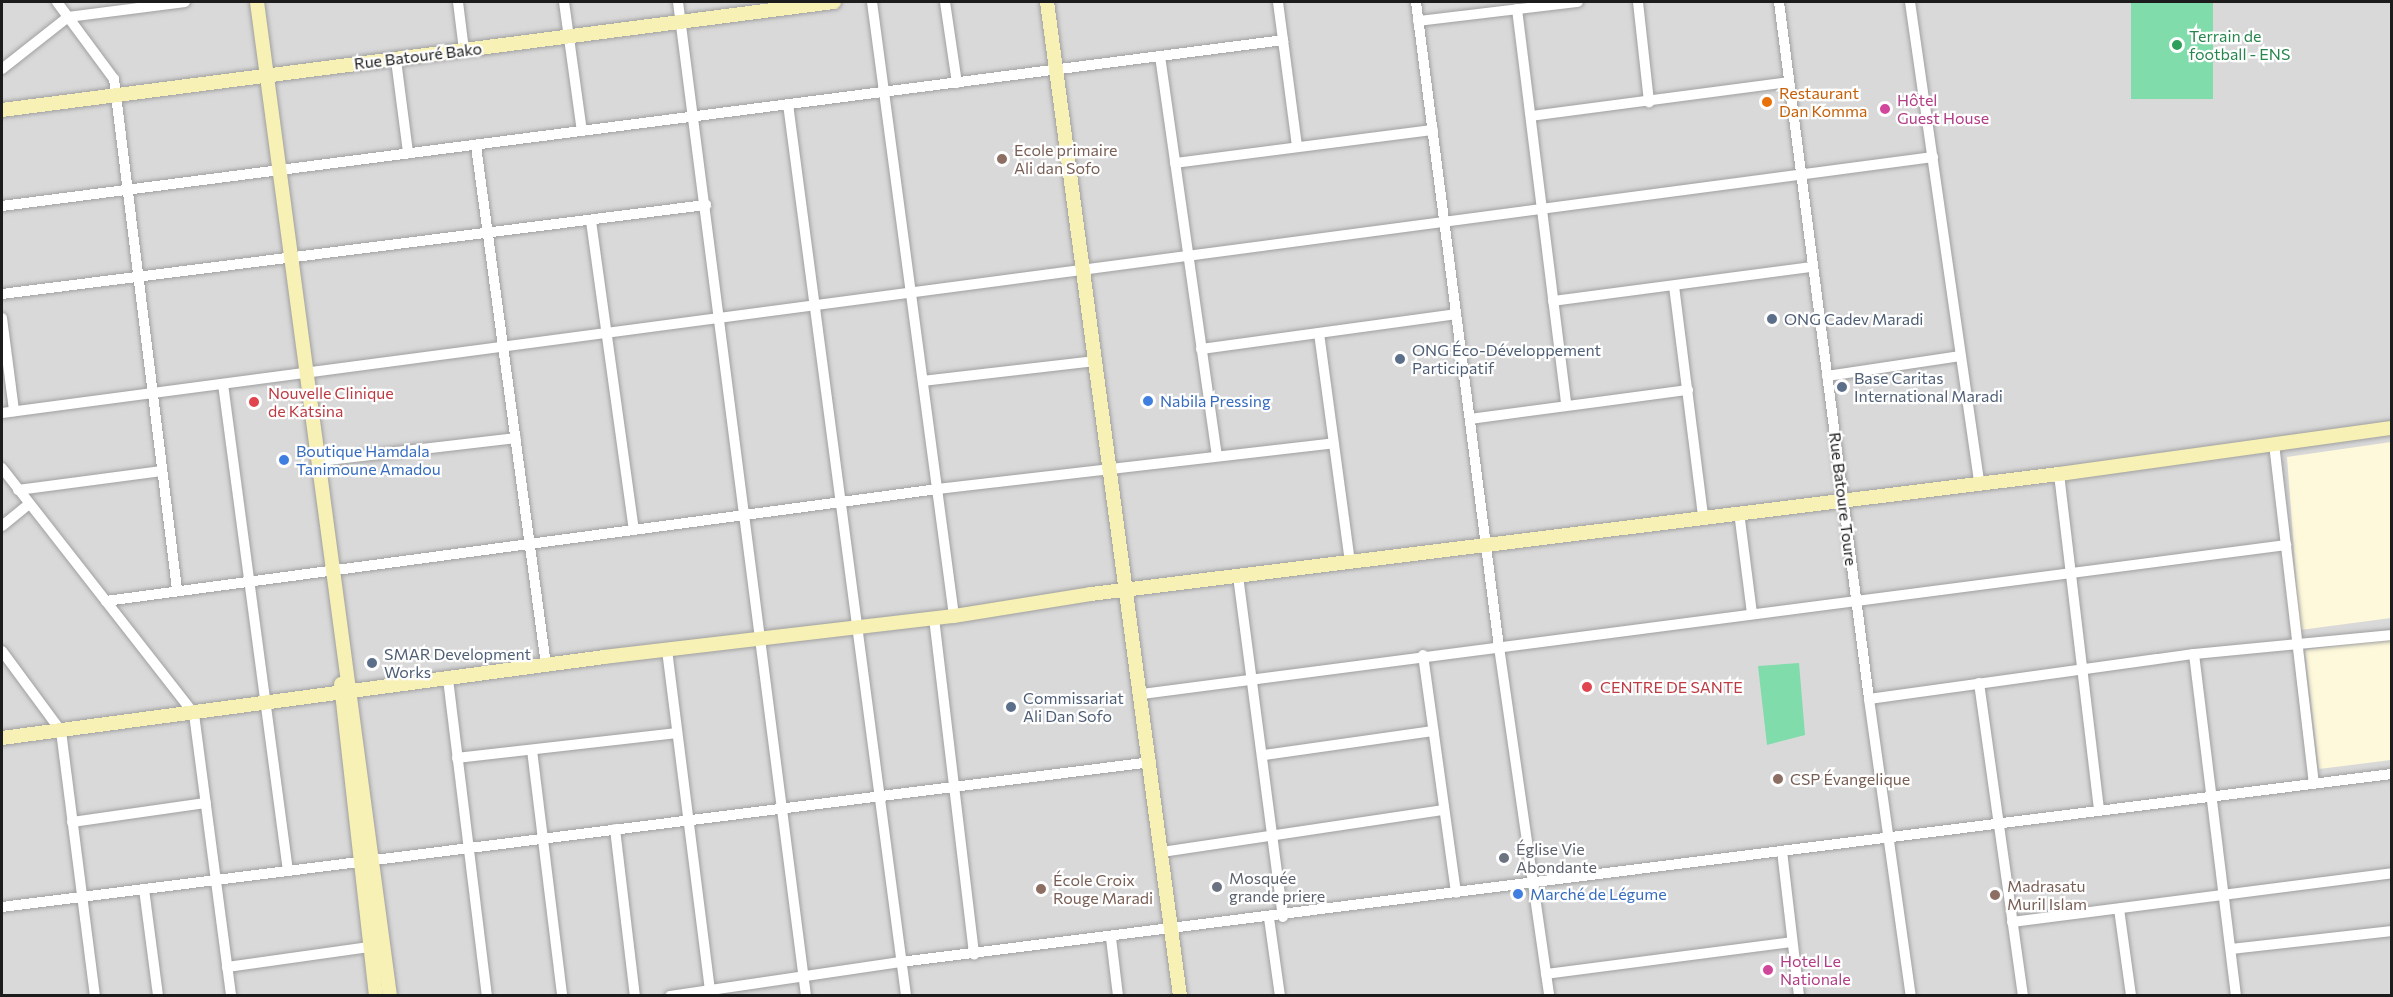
<!DOCTYPE html>
<html>
<head>
<meta charset="utf-8">
<style>
  body { margin:0 }
  #map { position:relative; width:2393px; height:997px; overflow:hidden; background:#ede8e2; font-family:Commissioner,sans-serif }
  div>[style] { position:absolute }
  .residential>* { inset:0; background:#dad9d9; transform-origin:0 0 }
  .education>* { inset:0; background:#fef9da }
  .pitch>* { inset:0; background:#80dcab; transform-origin:0 0 }
  .roads { filter:drop-shadow(0 0 2px #a0a0a0) drop-shadow(0 0 2px #a0a0a0) }
  .street>* { height:10px; margin:-5px; padding:0 5px; transform-origin:5px; border-radius:5px; background:#fff }
  .secondary>* { height:14px; margin:-7px; padding:0 7px; transform-origin:7px; border-radius:7px; background:#f8f1b5 }
  .dots>* { width:16px; height:16px; translate:-50% -50%; box-sizing:border-box; border:3px solid #fff; border-radius:50% }
  span { translate:-50% -50%; white-space:nowrap; text-align:center; line-height:1.15; -webkit-text-stroke:4.5px #fff; paint-order:stroke }
  .leisure-label { font-size:16px; color:#27864d }
  .left { translate:0 -50%; text-align:left }
  .street-label { font-size:16px; color:#1c1c1c }
  .food-label { font-size:16px; color:#c56008 }
  .hotel-label { font-size:16px; color:#b23c85 }
  .education-label { font-size:16px; color:#785e54 }
  .service-label { font-size:16px; color:#4e5e75 }
  .health-label { font-size:16px; color:#be3a42 }
  .shop-label { font-size:16px; color:#366cbe }
  .worship-label { font-size:16px; color:#5b616d }
  .frame { position:absolute; inset:0; border:3px solid #1c1c1c; pointer-events:none }
</style>
</head>
<body>
<div id="map">
  <div class="residential">
    <i style="left:2px;top:2px;width:2389px;height:994px"></i>
  </div>
  <div class="education">
    <i style="clip-path:polygon(2391px 442px,2391px 618px,2300px 630px,2287px 457px)"></i>
    <i style="clip-path:polygon(2391px 639px,2391px 760px,2319px 769px,2305px 650px)"></i>
  </div>
  <div class="pitch">
    <i style="left:2131px;top:2px;width:82px;height:97px"></i>
    <i style="clip-path:polygon(1799px 663px,1805px 735px,1767px 745px,1758px 666px)"></i>
  </div>
  <div class="roads">
    <div class="street">
      <i style="left:57px;top:2px;width:96px;rotate:53.5deg"></i>
      <i style="left:114px;top:79px;width:514px;rotate:82.96deg"></i>
      <i style="left:458px;top:2px;width:48px;rotate:82.9deg"></i>
      <i style="left:564px;top:2px;width:130px;rotate:82.1deg"></i>
      <i style="left:678px;top:2px;width:1002px;rotate:82.66deg"></i>
      <i style="left:872px;top:2px;width:619px;rotate:82.39deg"></i>
      <i style="left:945px;top:2px;width:82px;rotate:81.6deg"></i>
      <i style="left:1278px;top:2px;width:145px;rotate:82.5deg"></i>
      <i style="left:1416px;top:2px;width:650px;rotate:82.67deg"></i>
      <i style="left:1499px;top:647px;width:353px;rotate:81.8deg"></i>
      <i style="left:1638px;top:2px;width:101px;rotate:83.7deg"></i>
      <i style="left:1779px;top:2px;width:703px;rotate:82.64deg"></i>
      <i style="left:1869px;top:699px;width:300px;rotate:82deg"></i>
      <i style="left:1910px;top:2px;width:486px;rotate:81.8deg"></i>
      <i style="left:1517px;top:9px;width:399px;rotate:82.9deg"></i>
      <i style="left:1418px;top:21px;width:161px;rotate:-6.8deg"></i>
      <i style="left:1160px;top:56px;width:404px;rotate:81.9deg"></i>
      <i style="left:396px;top:60px;width:94px;rotate:82.6deg"></i>
      <i style="left:2px;top:69px;width:84px;rotate:-38.2deg"></i>
      <i style="left:68px;top:17px;width:118px;rotate:-7.3deg"></i>
      <i style="left:788px;top:104px;width:900px;rotate:82.46deg"></i>
      <i style="left:1531px;top:116px;width:260px;rotate:-7.5deg"></i>
      <i style="left:476px;top:146px;width:524px;rotate:82.32deg"></i>
      <i style="left:1175px;top:163px;width:260px;rotate:-7.3deg"></i>
      <i style="left:2px;top:206px;width:1292px;rotate:-7.38deg"></i>
      <i style="left:591px;top:221px;width:312px;rotate:82.1deg"></i>
      <i style="left:1674px;top:286px;width:232px;rotate:82.8deg"></i>
      <i style="left:2px;top:294px;width:710px;rotate:-7.21deg"></i>
      <i style="left:1553px;top:301px;width:262px;rotate:-7.5deg"></i>
      <i style="left:2px;top:318px;width:94px;rotate:82.6deg"></i>
      <i style="left:1319px;top:333px;width:230px;rotate:82.3deg"></i>
      <i style="left:1201px;top:349px;width:257px;rotate:-7.8deg"></i>
      <i style="left:1827px;top:376px;width:135px;rotate:-8.5deg"></i>
      <i style="left:923px;top:381px;width:175px;rotate:-6.6deg"></i>
      <i style="left:223px;top:384px;width:491px;rotate:82.4deg"></i>
      <i style="left:2px;top:413px;width:1948px;rotate:-7.55deg"></i>
      <i style="left:1470px;top:419px;width:220px;rotate:-7.6deg"></i>
      <i style="left:2274px;top:444px;width:340px;rotate:83.3deg"></i>
      <i style="left:320px;top:461px;width:197px;rotate:-6.7deg"></i>
      <i style="left:2px;top:468px;width:312px;rotate:52deg"></i>
      <i style="left:194px;top:714px;width:284px;rotate:82.5deg"></i>
      <i style="left:2059px;top:474px;width:337px;rotate:83.2deg"></i>
      <i style="left:18px;top:490px;width:145px;rotate:-7.5deg"></i>
      <i style="left:1739px;top:512px;width:102px;rotate:82.7deg"></i>
      <i style="left:2px;top:526px;width:35px;rotate:-39deg"></i>
      <i style="left:1238px;top:576px;width:344px;rotate:82.5deg"></i>
      <i style="left:106px;top:601px;width:840px;rotate:-7.67deg"></i>
      <i style="left:938px;top:489px;width:398px;rotate:-6.6deg"></i>
      <i style="left:934px;top:618px;width:339px;rotate:83.2deg"></i>
      <i style="left:667px;top:650px;width:343px;rotate:82.8deg"></i>
      <i style="left:2px;top:651px;width:99px;rotate:53.6deg"></i>
      <i style="left:61px;top:731px;width:267px;rotate:82.7deg"></i>
      <i style="left:2194px;top:654px;width:345px;rotate:83deg"></i>
      <i style="left:1423px;top:655px;width:240px;rotate:82.1deg"></i>
      <i style="left:448px;top:679px;width:319px;rotate:83deg"></i>
      <i style="left:1979px;top:683px;width:316px;rotate:82deg"></i>
      <i style="left:1142px;top:694px;width:1154px;rotate:-7.42deg"></i>
      <i style="left:1869px;top:699px;width:328px;rotate:-7.9deg"></i>
      <i style="left:2194px;top:654px;width:199px;rotate:-5.5deg"></i>
      <i style="left:532px;top:750px;width:248px;rotate:83deg"></i>
      <i style="left:1264px;top:755px;width:171px;rotate:-8.1deg"></i>
      <i style="left:457px;top:758px;width:221px;rotate:-6.5deg"></i>
      <i style="left:72px;top:822px;width:135px;rotate:-8.1deg"></i>
      <i style="left:615px;top:829px;width:168px;rotate:83.2deg"></i>
      <i style="left:1782px;top:851px;width:146px;rotate:83.3deg"></i>
      <i style="left:1162px;top:852px;width:285px;rotate:-8.5deg"></i>
      <i style="left:144px;top:889px;width:108px;rotate:82.5deg"></i>
      <i style="left:2px;top:907px;width:1158px;rotate:-7.19deg"></i>
      <i style="left:2119px;top:909px;width:88px;rotate:82.1deg"></i>
      <i style="left:1269px;top:918px;width:79px;rotate:82deg"></i>
      <i style="left:2012px;top:922px;width:383px;rotate:-7.3deg"></i>
      <i style="left:1111px;top:938px;width:58px;rotate:83.1deg"></i>
      <i style="left:2231px;top:949px;width:162px;rotate:-6.4deg"></i>
      <i style="left:227px;top:967px;width:151px;rotate:-8deg"></i>
      <i style="left:1546px;top:974px;width:248px;rotate:-7.4deg"></i>
      <i style="left:670px;top:996px;width:233px;rotate:-8.4deg"></i>
      <i style="left:901px;top:962px;width:1503px;rotate:-7.19deg"></i>
    </div>
    <div class="secondary">
      <i style="left:257px;top:2px;width:1003px;rotate:82.38deg"></i>
      <i style="left:1047px;top:2px;width:1003px;rotate:82.38deg"></i>
      <i style="left:2px;top:110px;width:839px;rotate:-7.4deg"></i>
      <i style="left:341px;top:684px;width:314px;rotate:83.6deg"></i>
      <i style="left:2px;top:738px;width:607px;rotate:-7.66deg"></i>
      <i style="left:604px;top:657px;width:352px;rotate:-6.7deg"></i>
      <i style="left:954px;top:616px;width:139px;rotate:-9.1deg"></i>
      <i style="left:1091px;top:594px;width:975px;rotate:-7.07deg"></i>
      <i style="left:2059px;top:474px;width:336px;rotate:-7.9deg"></i>
    </div>
  </div>
  <div class="dots">
    <i style="left:2177px;top:45px;background:#2e9e5b"></i>
    <i style="left:1767px;top:102px;background:#e8710a"></i>
    <i style="left:1885px;top:109px;background:#d1479c"></i>
    <i style="left:1002px;top:159px;background:#8d6e63"></i>
    <i style="left:1772px;top:319px;background:#5c6f8a"></i>
    <i style="left:1400px;top:359px;background:#5c6f8a"></i>
    <i style="left:1842px;top:387px;background:#5c6f8a"></i>
    <i style="left:1148px;top:401px;background:#3f7fe0"></i>
    <i style="left:254px;top:402px;background:#e0444e"></i>
    <i style="left:284px;top:460px;background:#3f7fe0"></i>
    <i style="left:372px;top:663px;background:#5c6f8a"></i>
    <i style="left:1587px;top:687px;background:#e0444e"></i>
    <i style="left:1011px;top:707px;background:#5c6f8a"></i>
    <i style="left:1778px;top:779px;background:#8d6e63"></i>
    <i style="left:1504px;top:858px;background:#6b7280"></i>
    <i style="left:1217px;top:887px;background:#6b7280"></i>
    <i style="left:1041px;top:889px;background:#8d6e63"></i>
    <i style="left:1518px;top:894px;background:#3f7fe0"></i>
    <i style="left:1995px;top:895px;background:#8d6e63"></i>
    <i style="left:1768px;top:970px;background:#d1479c"></i>
  </div>
  <div class="leisure-label">
    <span class="left" style="left:2189px;top:45px">Terrain de<br>football - ENS</span>
  </div>
  <div class="street-label">
    <span style="left:418px;top:56px;rotate:-7deg">Rue Batouré Bako</span>
    <span style="left:1843px;top:499px;rotate:83deg">Rue Batoure Toure</span>
  </div>
  <div class="food-label">
    <span class="left" style="left:1779px;top:102px">Restaurant<br>Dan Komma</span>
  </div>
  <div class="hotel-label">
    <span class="left" style="left:1897px;top:109px">Hôtel<br>Guest House</span>
    <span class="left" style="left:1780px;top:970px">Hotel Le<br>Nationale</span>
  </div>
  <div class="education-label">
    <span class="left" style="left:1014px;top:159px">Ecole primaire<br>Ali dan Sofo</span>
    <span class="left" style="left:1790px;top:779px">CSP Évangelique</span>
    <span class="left" style="left:1053px;top:889px">École Croix<br>Rouge Maradi</span>
    <span class="left" style="left:2007px;top:895px">Madrasatu<br>Muril Islam</span>
  </div>
  <div class="service-label">
    <span class="left" style="left:1784px;top:319px">ONG Cadev Maradi</span>
    <span class="left" style="left:1412px;top:359px">ONG Éco-Développement<br>Participatif</span>
    <span class="left" style="left:1854px;top:387px">Base Caritas<br>International Maradi</span>
    <span class="left" style="left:384px;top:663px">SMAR Development<br>Works</span>
    <span class="left" style="left:1023px;top:707px">Commissariat<br>Ali Dan Sofo</span>
  </div>
  <div class="health-label">
    <span class="left" style="left:268px;top:402px">Nouvelle Clinique<br>de Katsina</span>
    <span class="left" style="left:1600px;top:687px">CENTRE DE SANTE</span>
  </div>
  <div class="shop-label">
    <span class="left" style="left:1160px;top:401px">Nabila Pressing</span>
    <span class="left" style="left:296px;top:460px">Boutique Hamdala<br>Tanimoune Amadou</span>
    <span class="left" style="left:1530px;top:894px">Marché de Légume</span>
  </div>
  <div class="worship-label">
    <span class="left" style="left:1516px;top:858px">Église Vie<br>Abondante</span>
    <span class="left" style="left:1229px;top:887px">Mosquée<br>grande priere</span>
  </div>
  <div class="frame"></div>
</div>
</body>
</html>
